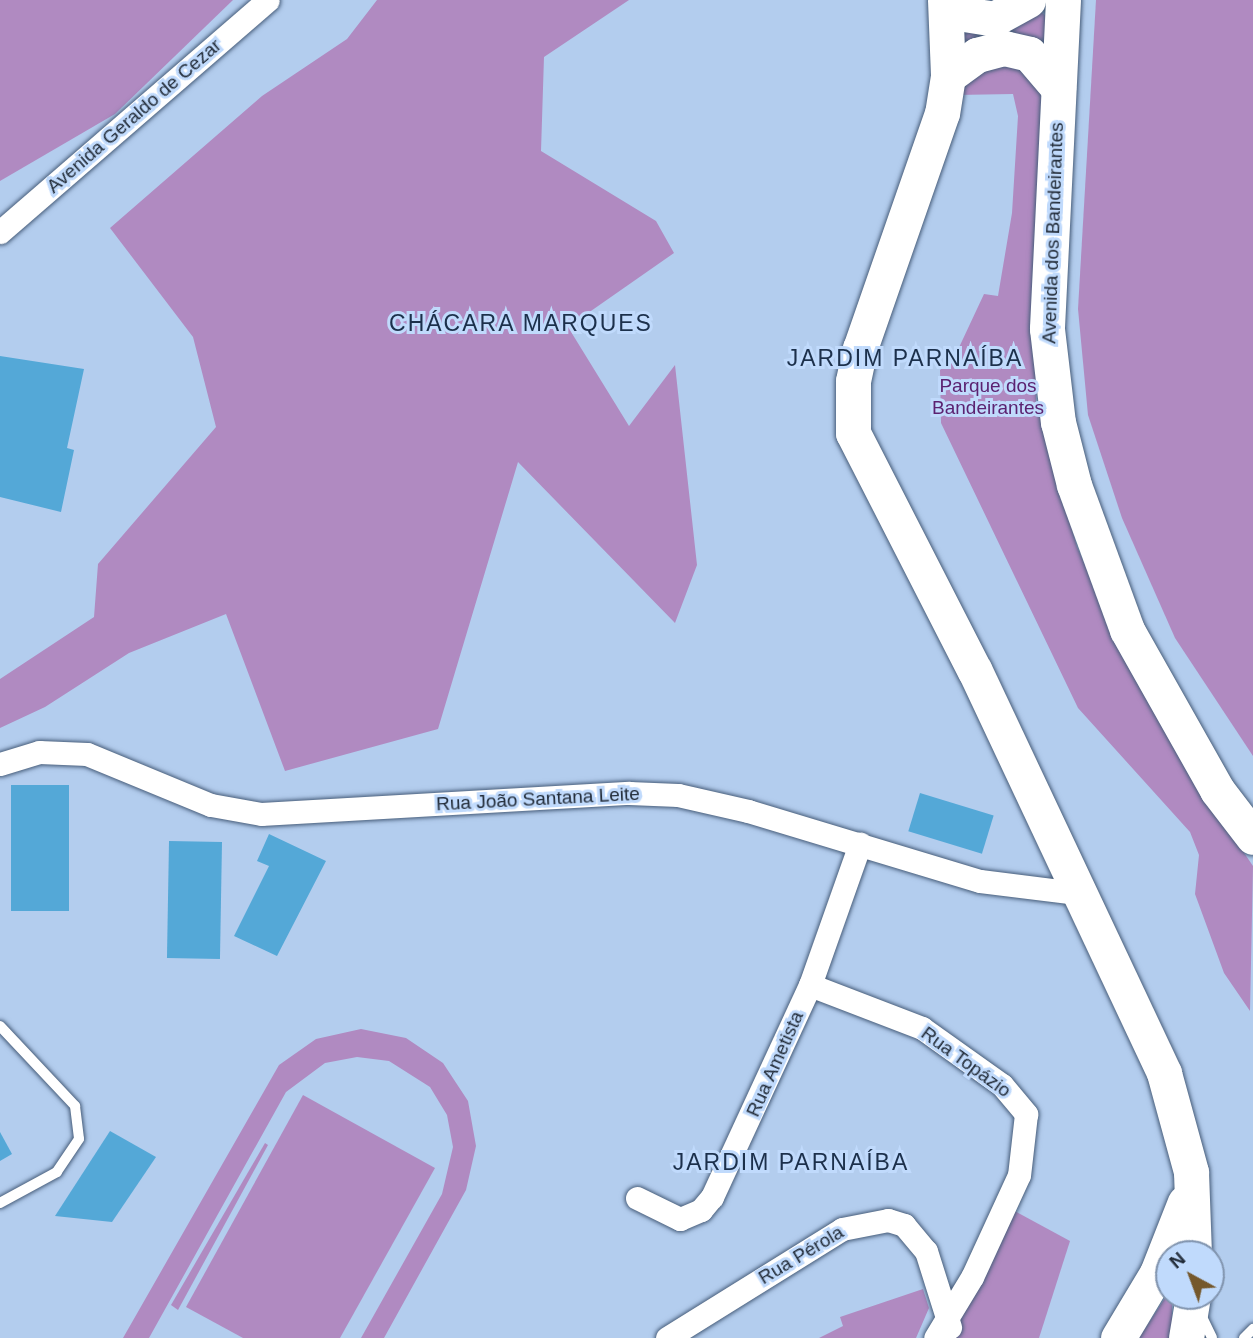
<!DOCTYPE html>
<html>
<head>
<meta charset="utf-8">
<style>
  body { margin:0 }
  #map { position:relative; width:1253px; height:1338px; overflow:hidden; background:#b3cdee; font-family:Arial,sans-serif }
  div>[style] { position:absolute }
  .green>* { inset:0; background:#b08ac1 }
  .building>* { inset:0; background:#54a8d7; transform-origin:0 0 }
  .roads { filter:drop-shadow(0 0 2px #475d7a) drop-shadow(0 0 2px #475d7a) }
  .service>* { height:10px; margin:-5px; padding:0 5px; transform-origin:5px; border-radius:5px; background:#fff }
  .minor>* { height:23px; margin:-11.5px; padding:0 11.5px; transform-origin:11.5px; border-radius:11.5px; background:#fff }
  .primary>* { height:35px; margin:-17.5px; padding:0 17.5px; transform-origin:17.5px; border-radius:17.5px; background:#fff }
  span { translate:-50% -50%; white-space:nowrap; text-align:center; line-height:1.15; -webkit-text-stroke:6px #c0dafc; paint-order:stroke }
  .street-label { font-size:19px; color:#222c39 }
  .park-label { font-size:19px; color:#5b2271 }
  .quarter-label { font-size:23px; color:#1c304b; letter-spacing:2px }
  .north { position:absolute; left:1155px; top:1240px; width:70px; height:70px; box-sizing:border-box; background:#c0dafc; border:2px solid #8194ae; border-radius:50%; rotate:319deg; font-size:19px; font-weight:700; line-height:28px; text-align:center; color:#222c39 }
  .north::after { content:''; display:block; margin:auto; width:24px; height:32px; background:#75582c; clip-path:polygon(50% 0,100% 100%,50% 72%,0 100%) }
</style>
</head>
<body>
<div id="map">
  <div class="green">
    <i style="clip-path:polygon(0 0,233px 0,115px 114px,0 181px)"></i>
    <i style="clip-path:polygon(377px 0,629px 0,544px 57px,541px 151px,656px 221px,674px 253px,568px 327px,629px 426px,675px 365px,697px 565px,675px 623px,518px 462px,438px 729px,285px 771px,226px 614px,129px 653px,45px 707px,0 728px,0 679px,94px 617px,98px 564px,216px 427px,193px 337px,110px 228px,262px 96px,347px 39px)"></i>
    <i style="clip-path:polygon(1096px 0,1253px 0,1253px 756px,1175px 638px,1122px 518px,1088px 415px,1078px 309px)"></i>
    <i style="clip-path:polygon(1041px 12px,1046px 16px,1044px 45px,962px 50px,962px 27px,990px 31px,1018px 27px)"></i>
    <i style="clip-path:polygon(1014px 59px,1041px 92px,1036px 402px,1077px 547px,1122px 648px,1207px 798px,1253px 866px,1250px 1011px,1224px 973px,1195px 894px,1199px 855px,1190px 832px,1078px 708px,941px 423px,940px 370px,955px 356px,984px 294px,998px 296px,1012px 213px,1018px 116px,1013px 94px,956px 95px,965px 77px)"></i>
    <i style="clip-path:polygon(361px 1029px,406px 1038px,443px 1063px,468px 1101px,476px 1146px,466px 1190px,384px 1338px,361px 1338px,442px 1194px,453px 1147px,447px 1115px,430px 1087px,389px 1061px,357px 1057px,325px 1063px,286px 1092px,149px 1338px,123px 1338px,279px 1065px,316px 1039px)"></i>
    <i style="clip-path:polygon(303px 1095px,435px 1168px,340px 1338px,243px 1338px,186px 1307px)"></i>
    <i style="clip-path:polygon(265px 1143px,268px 1145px,178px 1310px,171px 1305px)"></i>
    <i style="clip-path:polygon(1013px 1210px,1070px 1241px,1039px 1338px,944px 1338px)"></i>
    <i style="clip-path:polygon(923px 1289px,929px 1308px,916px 1338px,819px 1338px,843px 1326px,840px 1317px)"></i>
    <i style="clip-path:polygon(1167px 1295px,1172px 1296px,1172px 1338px,1139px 1338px)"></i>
  </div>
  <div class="building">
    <i style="clip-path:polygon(0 356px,84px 369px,67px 448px,74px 450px,61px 512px,0 497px)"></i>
    <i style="left:11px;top:785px;width:58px;height:126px"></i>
    <i style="left:920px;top:793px;width:77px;height:40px;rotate:17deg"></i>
    <i style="clip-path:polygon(269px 834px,326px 861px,277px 956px,234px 936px,269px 866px,257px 861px)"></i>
    <i style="left:222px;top:842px;width:117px;height:53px;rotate:91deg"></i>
    <i style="clip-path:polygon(110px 1131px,156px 1157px,112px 1222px,55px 1216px)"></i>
    <i style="clip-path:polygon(0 1132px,12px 1154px,0 1161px)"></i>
  </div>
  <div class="roads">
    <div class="service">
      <i style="left:0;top:1026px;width:110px;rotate:46.8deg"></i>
      <i style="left:75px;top:1106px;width:33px;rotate:83deg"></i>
      <i style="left:79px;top:1139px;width:40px;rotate:124deg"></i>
      <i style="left:57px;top:1172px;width:65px;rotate:151.5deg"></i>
      <i style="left:1201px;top:1315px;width:25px;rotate:64deg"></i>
      <i style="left:1244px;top:1338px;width:13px;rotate:-45deg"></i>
    </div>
    <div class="minor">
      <i style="left:0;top:232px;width:354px;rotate:-40.9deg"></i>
      <i style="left:0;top:764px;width:41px;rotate:-17.1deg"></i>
      <i style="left:39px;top:752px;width:48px;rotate:2.4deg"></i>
      <i style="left:87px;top:754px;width:134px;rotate:22.4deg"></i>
      <i style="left:211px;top:805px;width:51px;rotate:10.2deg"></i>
      <i style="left:261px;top:814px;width:369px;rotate:-3.3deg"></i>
      <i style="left:629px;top:793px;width:49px;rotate:2.3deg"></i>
      <i style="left:678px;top:795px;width:72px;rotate:12.9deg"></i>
      <i style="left:748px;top:811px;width:242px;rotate:16.8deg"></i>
      <i style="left:980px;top:881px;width:98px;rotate:7.1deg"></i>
      <i style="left:810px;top:985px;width:120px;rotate:21deg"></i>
      <i style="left:922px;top:1028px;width:98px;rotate:35.5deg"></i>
      <i style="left:1002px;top:1085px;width:38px;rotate:50deg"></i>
      <i style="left:1026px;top:1114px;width:61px;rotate:96.5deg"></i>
      <i style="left:1019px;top:1175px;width:112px;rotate:114.7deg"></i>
      <i style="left:972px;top:1277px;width:71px;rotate:121.2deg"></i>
      <i style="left:637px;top:1198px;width:48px;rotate:26deg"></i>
      <i style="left:680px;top:1219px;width:23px;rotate:-23deg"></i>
      <i style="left:701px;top:1210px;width:17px;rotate:-50deg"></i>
      <i style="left:712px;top:1197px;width:234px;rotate:-65.2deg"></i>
      <i style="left:810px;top:985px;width:150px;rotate:-70.5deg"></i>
      <i style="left:667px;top:1338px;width:206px;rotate:-31.9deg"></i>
      <i style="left:842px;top:1229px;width:47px;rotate:-11.1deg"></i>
      <i style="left:888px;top:1220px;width:17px;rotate:17deg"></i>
      <i style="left:904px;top:1225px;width:34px;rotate:50deg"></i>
      <i style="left:926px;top:1251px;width:80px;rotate:72.5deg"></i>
    </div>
    <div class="primary">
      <i style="left:945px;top:0;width:76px;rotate:87.7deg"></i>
      <i style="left:948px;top:76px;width:37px;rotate:99deg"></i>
      <i style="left:942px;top:113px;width:249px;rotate:109.2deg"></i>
      <i style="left:860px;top:348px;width:34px;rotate:102deg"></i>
      <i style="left:853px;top:381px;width:52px;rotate:90deg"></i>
      <i style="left:853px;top:433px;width:267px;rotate:62.9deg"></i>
      <i style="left:975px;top:671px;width:444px;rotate:64.8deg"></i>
      <i style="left:1164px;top:1073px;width:103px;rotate:74.7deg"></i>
      <i style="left:1191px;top:1172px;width:82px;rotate:87.9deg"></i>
      <i style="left:947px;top:0;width:22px;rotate:39deg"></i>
      <i style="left:964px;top:14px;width:30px;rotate:9deg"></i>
      <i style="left:994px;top:19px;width:39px;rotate:-29deg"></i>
      <i style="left:1063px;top:0;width:329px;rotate:92.8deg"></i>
      <i style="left:1047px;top:329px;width:94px;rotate:83.3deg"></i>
      <i style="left:1058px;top:422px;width:65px;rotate:75.7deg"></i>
      <i style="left:1074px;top:485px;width:154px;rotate:69.9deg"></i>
      <i style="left:1127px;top:630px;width:184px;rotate:60.6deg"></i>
      <i style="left:1217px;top:790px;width:59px;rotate:52.5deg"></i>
      <i style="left:948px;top:76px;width:36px;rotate:-36deg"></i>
      <i style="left:977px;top:55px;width:28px;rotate:-15deg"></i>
      <i style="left:1004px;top:48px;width:26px;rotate:13deg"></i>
      <i style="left:1029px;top:54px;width:45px;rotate:49.5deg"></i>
      <i style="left:1118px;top:1338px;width:76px;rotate:-59deg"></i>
      <i style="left:1157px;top:1273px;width:76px;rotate:-68.5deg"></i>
      <i style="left:1186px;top:1338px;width:43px;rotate:-80.5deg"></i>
    </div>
  </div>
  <div class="street-label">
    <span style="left:134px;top:116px;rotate:-41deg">Avenida Geraldo de Cezar</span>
    <span style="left:1053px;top:233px;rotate:-88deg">Avenida dos Bandeirantes</span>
    <span style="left:538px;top:799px;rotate:-3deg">Rua João Santana Leite</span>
    <span style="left:966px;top:1062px;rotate:36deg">Rua Topázio</span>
    <span style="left:775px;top:1064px;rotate:-66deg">Rua Ametista</span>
    <span style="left:801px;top:1255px;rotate:-31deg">Rua Pérola</span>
  </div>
  <div class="park-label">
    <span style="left:988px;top:397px">Parque dos<br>Bandeirantes</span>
  </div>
  <div class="quarter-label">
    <span style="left:521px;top:323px">CHÁCARA MARQUES</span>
    <span style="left:905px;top:358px">JARDIM PARNAÍBA</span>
    <span style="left:791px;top:1162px">JARDIM PARNAÍBA</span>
  </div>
  <div class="north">N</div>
</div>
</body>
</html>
